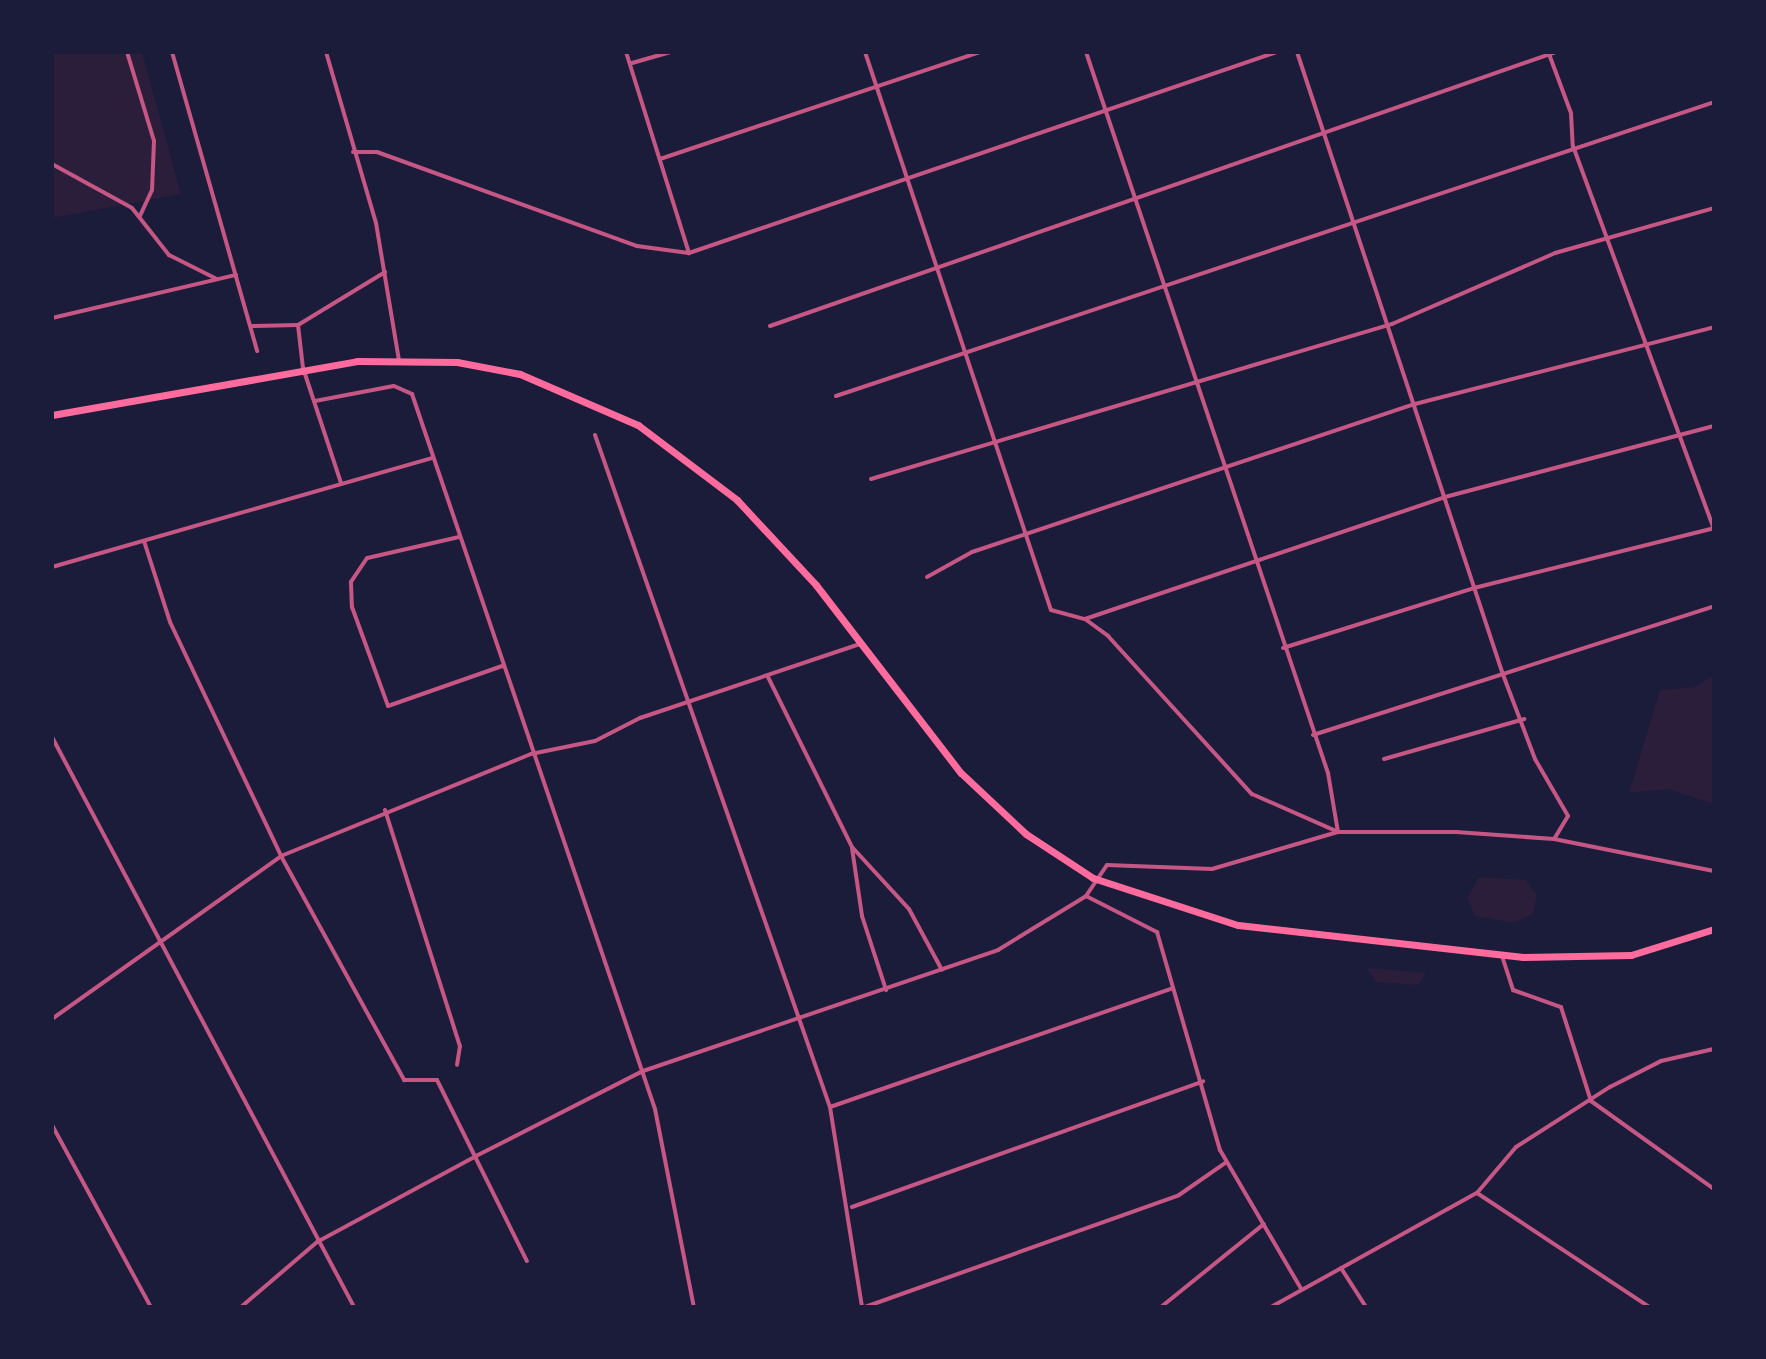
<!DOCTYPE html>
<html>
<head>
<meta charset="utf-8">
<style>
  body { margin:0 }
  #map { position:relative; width:1766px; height:1359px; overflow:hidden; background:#1b1b3a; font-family:"PT Sans Narrow",sans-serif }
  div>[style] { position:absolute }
  .green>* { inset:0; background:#2a1e3b }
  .minor>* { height:4px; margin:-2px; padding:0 2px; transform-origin:2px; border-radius:2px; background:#c65784 }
  .primary>* { height:7px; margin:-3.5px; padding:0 3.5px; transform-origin:3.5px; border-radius:3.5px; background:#ff6b9d }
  span { translate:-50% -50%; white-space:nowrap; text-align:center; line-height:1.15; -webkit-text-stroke:8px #1b1b3a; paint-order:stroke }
  .frame { position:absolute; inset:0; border:54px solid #1b1b3a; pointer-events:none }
</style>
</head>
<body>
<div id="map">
  <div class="green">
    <i style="clip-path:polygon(52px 52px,142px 52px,181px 194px,52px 218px)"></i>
    <i style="clip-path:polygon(1714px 675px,1714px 804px,1668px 789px,1629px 793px,1660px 690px,1694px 687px)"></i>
    <i style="clip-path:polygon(1479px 877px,1526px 880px,1537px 895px,1533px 914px,1514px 923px,1475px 916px,1467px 898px)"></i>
    <i style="clip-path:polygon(1367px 968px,1426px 973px,1418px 985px,1376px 982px)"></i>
  </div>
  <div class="minor">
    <i style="left:127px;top:52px;width:93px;rotate:73.1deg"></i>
    <i style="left:154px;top:141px;width:49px;rotate:92.3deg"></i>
    <i style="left:152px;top:190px;width:29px;rotate:115deg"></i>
    <i style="left:172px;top:52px;width:311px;rotate:74.1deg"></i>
    <i style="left:326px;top:52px;width:178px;rotate:73.7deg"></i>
    <i style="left:376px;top:223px;width:139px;rotate:80.5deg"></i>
    <i style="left:626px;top:52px;width:211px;rotate:72.6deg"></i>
    <i style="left:865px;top:52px;width:588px;rotate:71.57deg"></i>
    <i style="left:1051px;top:610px;width:35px;rotate:15deg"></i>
    <i style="left:1085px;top:619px;width:29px;rotate:36deg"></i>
    <i style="left:1108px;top:636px;width:214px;rotate:47.7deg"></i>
    <i style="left:1252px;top:794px;width:94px;rotate:23.8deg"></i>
    <i style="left:1086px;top:52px;width:761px;rotate:71.45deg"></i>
    <i style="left:1328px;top:773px;width:60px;rotate:80.4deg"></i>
    <i style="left:1297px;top:52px;width:653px;rotate:71.7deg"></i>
    <i style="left:1502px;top:672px;width:93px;rotate:69.2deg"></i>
    <i style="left:1535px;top:759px;width:66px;rotate:59.9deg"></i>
    <i style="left:1568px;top:816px;width:27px;rotate:121deg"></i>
    <i style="left:1549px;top:54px;width:63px;rotate:69.6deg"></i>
    <i style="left:1571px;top:113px;width:33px;rotate:87deg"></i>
    <i style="left:1573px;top:146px;width:409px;rotate:69.8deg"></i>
    <i style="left:632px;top:63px;width:40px;rotate:-16deg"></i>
    <i style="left:353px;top:152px;width:24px"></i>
    <i style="left:377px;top:152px;width:276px;rotate:19.9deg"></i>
    <i style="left:637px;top:246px;width:52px;rotate:7.7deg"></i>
    <i style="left:689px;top:253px;width:621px;rotate:-18.87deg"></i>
    <i style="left:660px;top:159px;width:337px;rotate:-18.5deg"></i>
    <i style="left:52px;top:164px;width:91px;rotate:28.8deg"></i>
    <i style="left:132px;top:208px;width:60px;rotate:51.8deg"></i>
    <i style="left:169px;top:255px;width:54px;rotate:26.6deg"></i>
    <i style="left:52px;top:318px;width:189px;rotate:-13.2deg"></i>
    <i style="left:298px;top:325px;width:43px;rotate:83.4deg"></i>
    <i style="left:303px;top:368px;width:121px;rotate:71.7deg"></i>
    <i style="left:252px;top:326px;width:46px;rotate:-1.2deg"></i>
    <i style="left:298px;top:325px;width:102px;rotate:-31.3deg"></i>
    <i style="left:770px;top:326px;width:832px;rotate:-19.22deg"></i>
    <i style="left:836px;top:396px;width:926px;rotate:-18.51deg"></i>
    <i style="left:315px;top:401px;width:80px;rotate:-10.8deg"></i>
    <i style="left:394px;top:386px;width:20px;rotate:24deg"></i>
    <i style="left:412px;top:394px;width:755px;rotate:71.23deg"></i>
    <i style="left:655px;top:1109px;width:202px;rotate:78.9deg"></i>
    <i style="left:595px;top:435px;width:712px;rotate:70.73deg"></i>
    <i style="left:830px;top:1107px;width:203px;rotate:80.9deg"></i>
    <i style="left:871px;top:479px;width:544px;rotate:-16.57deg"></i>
    <i style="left:1392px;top:324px;width:178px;rotate:-23.5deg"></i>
    <i style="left:1555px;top:253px;width:165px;rotate:-15.8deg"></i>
    <i style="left:459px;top:537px;width:94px;rotate:167.1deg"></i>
    <i style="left:367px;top:558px;width:29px;rotate:124deg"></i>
    <i style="left:351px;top:582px;width:25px;rotate:88deg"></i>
    <i style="left:352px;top:607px;width:105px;rotate:70deg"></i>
    <i style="left:388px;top:706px;width:121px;rotate:-19.3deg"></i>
    <i style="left:144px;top:541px;width:85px;rotate:72.2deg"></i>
    <i style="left:170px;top:622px;width:259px;rotate:64.6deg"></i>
    <i style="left:281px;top:856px;width:256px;rotate:61.2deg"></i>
    <i style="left:404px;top:1080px;width:33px"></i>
    <i style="left:437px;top:1080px;width:202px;rotate:63.6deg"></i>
    <i style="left:52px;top:567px;width:395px;rotate:-16deg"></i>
    <i style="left:927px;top:577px;width:51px;rotate:-29.1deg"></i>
    <i style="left:972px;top:552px;width:467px;rotate:-18.5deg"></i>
    <i style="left:1415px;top:404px;width:309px;rotate:-14.4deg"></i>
    <i style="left:1085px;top:619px;width:380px;rotate:-18.7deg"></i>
    <i style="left:1445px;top:497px;width:278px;rotate:-14.8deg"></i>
    <i style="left:1283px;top:648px;width:200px;rotate:-17.4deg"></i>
    <i style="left:1474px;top:588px;width:247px;rotate:-14deg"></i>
    <i style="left:768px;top:677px;width:190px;rotate:63.7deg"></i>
    <i style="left:852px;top:847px;width:84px;rotate:47.4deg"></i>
    <i style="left:909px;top:909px;width:69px;rotate:61.6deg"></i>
    <i style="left:1313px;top:735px;width:421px;rotate:-17.8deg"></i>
    <i style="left:52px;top:737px;width:645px;rotate:62.08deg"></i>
    <i style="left:1384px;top:759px;width:146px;rotate:-15.9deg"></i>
    <i style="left:385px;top:810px;width:248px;rotate:72.4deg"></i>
    <i style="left:460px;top:1046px;width:19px;rotate:99deg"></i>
    <i style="left:852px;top:848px;width:69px;rotate:81.6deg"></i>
    <i style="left:862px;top:916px;width:78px;rotate:72deg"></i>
    <i style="left:1086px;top:896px;width:80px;rotate:26.9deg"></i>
    <i style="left:1157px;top:932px;width:227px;rotate:73.9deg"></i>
    <i style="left:1220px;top:1150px;width:159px;rotate:59.7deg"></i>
    <i style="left:1502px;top:956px;width:36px;rotate:72deg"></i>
    <i style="left:1513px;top:990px;width:51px;rotate:19.5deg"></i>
    <i style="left:1561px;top:1007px;width:99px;rotate:72.3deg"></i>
    <i style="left:1591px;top:1101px;width:151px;rotate:35.6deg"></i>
    <i style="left:52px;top:1019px;width:281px;rotate:-35.4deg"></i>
    <i style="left:281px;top:856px;width:270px;rotate:-22.2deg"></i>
    <i style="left:531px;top:754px;width:65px;rotate:-11.5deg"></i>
    <i style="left:595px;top:741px;width:51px;rotate:-27.1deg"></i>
    <i style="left:640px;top:718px;width:232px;rotate:-18.6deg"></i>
    <i style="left:830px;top:1107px;width:363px;rotate:-19.1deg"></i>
    <i style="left:52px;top:1125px;width:207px;rotate:61.5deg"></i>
    <i style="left:1477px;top:1193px;width:206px;rotate:33.5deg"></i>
    <i style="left:852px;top:1207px;width:373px;rotate:-19.7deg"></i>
    <i style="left:1341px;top:1268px;width:46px;rotate:57.3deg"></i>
    <i style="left:241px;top:1307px;width:100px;rotate:-40.5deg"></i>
    <i style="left:317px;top:1242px;width:181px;rotate:-28.4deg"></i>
    <i style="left:476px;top:1156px;width:187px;rotate:-27deg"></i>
    <i style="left:643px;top:1071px;width:375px;rotate:-18.8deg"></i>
    <i style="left:998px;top:950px;width:103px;rotate:-31.5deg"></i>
    <i style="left:1086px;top:896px;width:37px;rotate:-56deg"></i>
    <i style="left:1107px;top:865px;width:105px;rotate:2.2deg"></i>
    <i style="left:1212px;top:869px;width:131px;rotate:-16.4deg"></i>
    <i style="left:1338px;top:832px;width:118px"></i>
    <i style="left:1456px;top:832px;width:98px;rotate:4.1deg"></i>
    <i style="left:1554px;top:839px;width:163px;rotate:11.3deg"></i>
    <i style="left:865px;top:1307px;width:333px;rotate:-19.6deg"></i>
    <i style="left:1179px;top:1195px;width:56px;rotate:-34.8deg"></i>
    <i style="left:1161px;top:1307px;width:132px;rotate:-38.9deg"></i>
    <i style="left:1271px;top:1307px;width:235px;rotate:-29deg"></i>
    <i style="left:1477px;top:1193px;width:60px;rotate:-49.7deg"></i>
    <i style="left:1516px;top:1147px;width:112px;rotate:-32.6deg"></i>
    <i style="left:1610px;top:1087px;width:57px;rotate:-27deg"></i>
    <i style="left:1661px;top:1061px;width:54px;rotate:-12.8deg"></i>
  </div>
  <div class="primary">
    <i style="left:52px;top:415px;width:310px;rotate:-10deg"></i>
    <i style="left:357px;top:361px;width:100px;rotate:0.6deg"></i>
    <i style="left:457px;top:362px;width:64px;rotate:10.8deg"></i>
    <i style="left:520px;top:374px;width:129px;rotate:23.4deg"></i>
    <i style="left:638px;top:425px;width:124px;rotate:37.1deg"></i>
    <i style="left:737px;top:500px;width:116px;rotate:47.1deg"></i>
    <i style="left:816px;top:585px;width:237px;rotate:52.4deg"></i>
    <i style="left:961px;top:773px;width:89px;rotate:43.2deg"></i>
    <i style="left:1026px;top:834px;width:80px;rotate:33.3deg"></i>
    <i style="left:1093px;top:878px;width:152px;rotate:18deg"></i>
    <i style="left:1238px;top:925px;width:287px;rotate:6.4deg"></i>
    <i style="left:1523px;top:957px;width:108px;rotate:-1.1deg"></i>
    <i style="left:1631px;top:955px;width:87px;rotate:-17.4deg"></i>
  </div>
  <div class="frame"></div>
</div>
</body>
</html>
